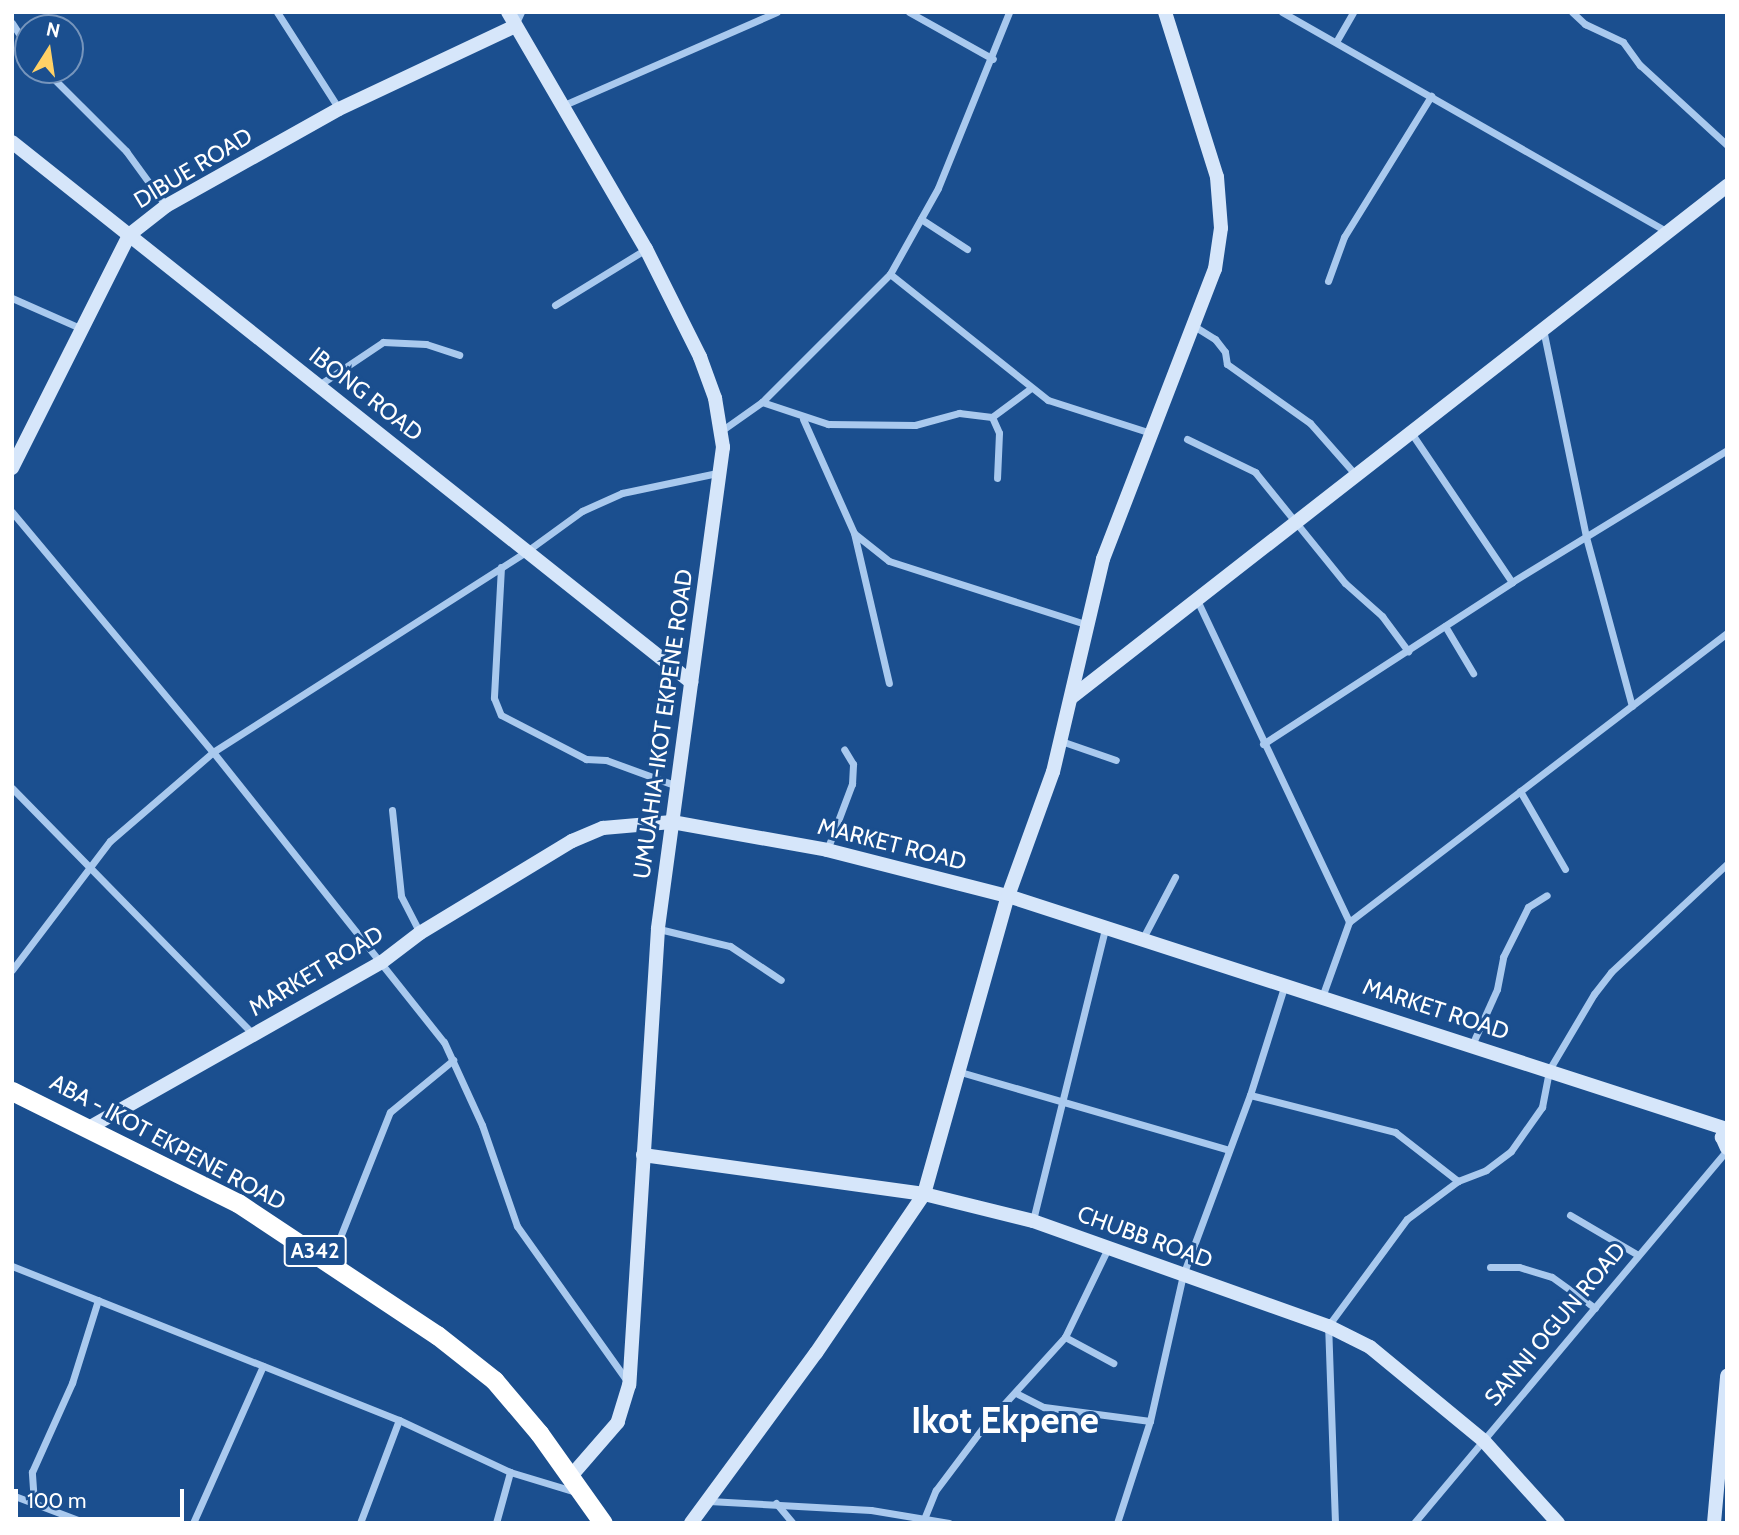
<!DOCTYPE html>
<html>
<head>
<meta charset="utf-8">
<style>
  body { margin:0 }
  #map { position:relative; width:1739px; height:1535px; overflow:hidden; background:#1b4f8f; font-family:Cabin,sans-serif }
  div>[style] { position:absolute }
  .street>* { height:7px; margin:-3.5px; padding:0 3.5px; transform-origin:3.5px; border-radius:3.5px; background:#a9c9ee }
  .secondary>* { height:14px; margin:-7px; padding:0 7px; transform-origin:7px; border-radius:7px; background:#d6e6fa }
  .highway>* { height:19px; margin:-9.5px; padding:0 9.5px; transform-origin:9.5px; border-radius:9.5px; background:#fff }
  span { translate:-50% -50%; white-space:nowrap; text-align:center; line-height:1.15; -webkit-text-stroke:6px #1b4f8f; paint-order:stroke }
  .shield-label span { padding:2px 5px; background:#1b4f8f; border:2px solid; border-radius:5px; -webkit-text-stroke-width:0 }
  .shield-label { font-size:21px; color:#fff; font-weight:700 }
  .street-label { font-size:23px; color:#fff }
  .town-label { font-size:37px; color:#fff; font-weight:700 }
  .frame { position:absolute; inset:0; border:14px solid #fff; pointer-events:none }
  .north { position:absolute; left:14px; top:14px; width:70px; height:70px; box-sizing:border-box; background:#1b4f8f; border:2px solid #7695bc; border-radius:50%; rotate:12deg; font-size:19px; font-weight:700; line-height:28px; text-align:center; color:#fff }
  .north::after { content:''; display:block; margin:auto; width:24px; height:32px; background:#ffd166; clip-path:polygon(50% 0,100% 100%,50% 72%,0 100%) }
  .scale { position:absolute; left:14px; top:1489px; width:170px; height:32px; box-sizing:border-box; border:4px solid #fff; border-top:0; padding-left:9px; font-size:21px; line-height:24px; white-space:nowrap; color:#fff; -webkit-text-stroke:5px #1b4f8f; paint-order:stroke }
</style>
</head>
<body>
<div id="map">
  <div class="street">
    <i style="left:277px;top:12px;width:115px;rotate:57.4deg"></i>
    <i style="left:909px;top:12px;width:96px;rotate:29.2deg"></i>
    <i style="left:1282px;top:12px;width:443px;rotate:29.7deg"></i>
    <i style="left:1572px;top:12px;width:18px;rotate:43deg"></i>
    <i style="left:1585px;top:24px;width:42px;rotate:25.3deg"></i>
    <i style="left:1623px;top:42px;width:29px;rotate:54deg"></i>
    <i style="left:1640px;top:65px;width:118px;rotate:42.6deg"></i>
    <i style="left:12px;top:23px;width:30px;rotate:57deg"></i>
    <i style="left:515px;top:25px;width:14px;rotate:-65deg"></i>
    <i style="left:1336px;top:42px;width:34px;rotate:-60deg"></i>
    <i style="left:45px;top:70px;width:115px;rotate:45deg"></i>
    <i style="left:126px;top:151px;width:68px;rotate:54deg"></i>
    <i style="left:564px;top:105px;width:232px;rotate:-23.6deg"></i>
    <i style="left:921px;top:219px;width:55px;rotate:33.1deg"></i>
    <i style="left:890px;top:274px;width:202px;rotate:38.6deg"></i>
    <i style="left:1048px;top:400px;width:108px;rotate:17.8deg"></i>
    <i style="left:1328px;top:281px;width:47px;rotate:-70deg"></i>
    <i style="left:1344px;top:237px;width:166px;rotate:-58.3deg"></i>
    <i style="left:12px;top:298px;width:74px;rotate:23.8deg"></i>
    <i style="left:555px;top:305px;width:107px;rotate:-31.6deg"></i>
    <i style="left:1194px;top:326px;width:25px;rotate:32deg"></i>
    <i style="left:1215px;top:339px;width:16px;rotate:52deg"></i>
    <i style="left:1225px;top:352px;width:12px;rotate:81deg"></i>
    <i style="left:1227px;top:364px;width:102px;rotate:35.4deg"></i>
    <i style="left:1310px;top:423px;width:68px;rotate:48.6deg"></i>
    <i style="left:1543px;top:329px;width:212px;rotate:78.3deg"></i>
    <i style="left:1586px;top:537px;width:175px;rotate:74.8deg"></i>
    <i style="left:319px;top:385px;width:77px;rotate:-33.9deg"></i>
    <i style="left:383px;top:342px;width:43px;rotate:2.7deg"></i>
    <i style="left:426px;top:344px;width:35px;rotate:18deg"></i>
    <i style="left:762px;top:402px;width:70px;rotate:18.4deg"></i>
    <i style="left:828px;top:424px;width:87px;rotate:0.7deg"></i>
    <i style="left:915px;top:425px;width:46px;rotate:-15.3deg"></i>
    <i style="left:959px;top:413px;width:33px;rotate:7deg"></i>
    <i style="left:992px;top:417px;width:17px;rotate:66deg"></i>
    <i style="left:999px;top:433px;width:45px;rotate:92.5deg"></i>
    <i style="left:992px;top:417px;width:49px;rotate:-36.6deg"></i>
    <i style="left:803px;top:419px;width:125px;rotate:65.9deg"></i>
    <i style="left:854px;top:533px;width:154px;rotate:76.9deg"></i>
    <i style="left:721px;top:431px;width:50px;rotate:-35.3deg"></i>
    <i style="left:762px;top:402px;width:181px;rotate:-45deg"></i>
    <i style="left:890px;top:274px;width:98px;rotate:-60.8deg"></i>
    <i style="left:938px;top:188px;width:190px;rotate:-68deg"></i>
    <i style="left:1412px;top:434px;width:179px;rotate:56deg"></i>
    <i style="left:1187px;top:439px;width:76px;rotate:25.9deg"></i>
    <i style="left:1255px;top:472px;width:143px;rotate:51deg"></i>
    <i style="left:1345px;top:583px;width:50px;rotate:41.7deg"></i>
    <i style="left:1382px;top:616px;width:44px;rotate:53.4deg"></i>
    <i style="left:12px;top:512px;width:313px;rotate:50.1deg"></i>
    <i style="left:213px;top:752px;width:371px;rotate:51.5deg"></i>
    <i style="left:444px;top:1042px;width:91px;rotate:65.4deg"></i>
    <i style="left:482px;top:1125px;width:107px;rotate:70.9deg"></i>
    <i style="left:517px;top:1226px;width:190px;rotate:54.6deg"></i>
    <i style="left:855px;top:534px;width:43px;rotate:38.5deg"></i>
    <i style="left:889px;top:561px;width:206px;rotate:17.8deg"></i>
    <i style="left:501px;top:567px;width:131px;rotate:93.1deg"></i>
    <i style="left:494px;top:698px;width:18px;rotate:68deg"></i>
    <i style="left:501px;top:715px;width:96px;rotate:27.4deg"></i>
    <i style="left:586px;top:759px;width:20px;rotate:3deg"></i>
    <i style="left:606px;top:760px;width:76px;rotate:20.1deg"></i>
    <i style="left:1197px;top:600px;width:356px;rotate:64.7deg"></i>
    <i style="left:1445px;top:626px;width:55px;rotate:59.2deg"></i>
    <i style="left:1061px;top:741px;width:58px;rotate:19.1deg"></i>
    <i style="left:1263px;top:744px;width:297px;rotate:-33deg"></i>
    <i style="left:1512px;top:582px;width:252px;rotate:-31.5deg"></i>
    <i style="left:12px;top:788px;width:344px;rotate:45.6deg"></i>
    <i style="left:1520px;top:791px;width:90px;rotate:60deg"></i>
    <i style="left:392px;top:810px;width:86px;rotate:84deg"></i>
    <i style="left:401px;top:896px;width:42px;rotate:62.8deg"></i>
    <i style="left:827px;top:850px;width:71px;rotate:-69.3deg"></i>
    <i style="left:852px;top:784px;width:20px;rotate:-87deg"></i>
    <i style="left:853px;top:764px;width:17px;rotate:-121deg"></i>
    <i style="left:659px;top:929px;width:73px;rotate:13.5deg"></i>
    <i style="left:730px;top:946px;width:61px;rotate:33.7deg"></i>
    <i style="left:1143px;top:938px;width:69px;rotate:-62.3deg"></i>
    <i style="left:12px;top:970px;width:162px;rotate:-52.8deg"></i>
    <i style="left:110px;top:841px;width:136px;rotate:-40.8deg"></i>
    <i style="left:213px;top:752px;width:373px;rotate:-32.6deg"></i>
    <i style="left:527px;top:551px;width:68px;rotate:-36deg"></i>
    <i style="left:582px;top:511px;width:44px;rotate:-24.2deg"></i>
    <i style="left:622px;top:493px;width:102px;rotate:-11.9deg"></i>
    <i style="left:1322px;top:997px;width:80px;rotate:-70.2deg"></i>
    <i style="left:1349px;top:922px;width:476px;rotate:-37.4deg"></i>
    <i style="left:1472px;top:1045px;width:61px;rotate:-65.9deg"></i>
    <i style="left:1497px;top:989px;width:33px;rotate:-79deg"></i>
    <i style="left:1503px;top:957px;width:56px;rotate:-63.4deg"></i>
    <i style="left:1528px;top:907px;width:22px;rotate:-32deg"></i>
    <i style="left:957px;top:1071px;width:283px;rotate:16.2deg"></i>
    <i style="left:1250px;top:1095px;width:150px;rotate:14.3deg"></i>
    <i style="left:1395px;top:1132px;width:80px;rotate:37.9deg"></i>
    <i style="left:1570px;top:1215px;width:79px;rotate:30.5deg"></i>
    <i style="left:1033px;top:1220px;width:303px;rotate:-76.1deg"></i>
    <i style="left:331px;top:1260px;width:159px;rotate:-68.3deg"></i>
    <i style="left:390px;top:1112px;width:82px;rotate:-39.5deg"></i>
    <i style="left:12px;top:1266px;width:417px;rotate:21.7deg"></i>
    <i style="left:399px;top:1420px;width:123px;rotate:25.1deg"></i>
    <i style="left:510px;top:1472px;width:66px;rotate:16.8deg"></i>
    <i style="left:1490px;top:1267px;width:29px"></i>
    <i style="left:1519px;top:1267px;width:34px;rotate:17deg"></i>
    <i style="left:1552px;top:1277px;width:53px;rotate:35.8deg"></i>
    <i style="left:1065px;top:1337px;width:55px;rotate:28.4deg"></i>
    <i style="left:1016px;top:1393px;width:31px;rotate:27deg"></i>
    <i style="left:1044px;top:1407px;width:107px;rotate:7.5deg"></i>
    <i style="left:12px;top:1495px;width:79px;rotate:20.7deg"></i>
    <i style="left:709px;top:1501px;width:162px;rotate:3.2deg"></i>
    <i style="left:871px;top:1510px;width:79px;rotate:9.5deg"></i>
    <i style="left:34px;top:1503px;width:31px;rotate:-94deg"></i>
    <i style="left:32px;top:1472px;width:98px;rotate:-65.8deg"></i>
    <i style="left:72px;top:1383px;width:87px;rotate:-72.6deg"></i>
    <i style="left:776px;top:1503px;width:26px;rotate:50deg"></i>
    <i style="left:924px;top:1519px;width:31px;rotate:-68deg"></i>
    <i style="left:936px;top:1490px;width:80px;rotate:-53.1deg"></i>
    <i style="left:984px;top:1426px;width:120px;rotate:-47.7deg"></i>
    <i style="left:1065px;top:1337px;width:99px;rotate:-64.2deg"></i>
    <i style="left:193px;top:1523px;width:172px;rotate:-66deg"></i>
    <i style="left:360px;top:1523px;width:110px;rotate:-69.3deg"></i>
    <i style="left:496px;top:1523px;width:53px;rotate:-74.6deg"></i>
    <i style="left:1117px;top:1523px;width:107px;rotate:-72.1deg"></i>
    <i style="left:1150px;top:1421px;width:150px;rotate:-77.3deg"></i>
    <i style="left:1183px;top:1275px;width:192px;rotate:-69.6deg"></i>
    <i style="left:1250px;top:1095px;width:116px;rotate:-72.5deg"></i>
    <i style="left:1335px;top:1523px;width:197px;rotate:-92deg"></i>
    <i style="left:1328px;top:1326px;width:133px;rotate:-53.6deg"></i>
    <i style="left:1407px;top:1219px;width:64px;rotate:-36.7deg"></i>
    <i style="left:1458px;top:1181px;width:30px;rotate:-21deg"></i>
    <i style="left:1486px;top:1170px;width:31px;rotate:-37deg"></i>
    <i style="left:1511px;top:1151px;width:54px;rotate:-54.8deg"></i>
    <i style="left:1542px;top:1107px;width:38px;rotate:-79deg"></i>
    <i style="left:1549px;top:1070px;width:88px;rotate:-59.4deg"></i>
    <i style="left:1594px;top:994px;width:28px;rotate:-52deg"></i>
    <i style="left:1611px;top:972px;width:158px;rotate:-43deg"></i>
    <i style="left:1414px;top:1523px;width:487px;rotate:-50deg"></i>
  </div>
  <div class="secondary">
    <i style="left:508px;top:12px;width:274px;rotate:59.8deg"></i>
    <i style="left:646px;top:249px;width:121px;rotate:63.4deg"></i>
    <i style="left:700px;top:357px;width:44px;rotate:69.9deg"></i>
    <i style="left:715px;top:398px;width:50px;rotate:80.7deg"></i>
    <i style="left:723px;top:447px;width:486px;rotate:97.7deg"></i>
    <i style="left:658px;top:929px;width:457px;rotate:93.6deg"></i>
    <i style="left:629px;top:1385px;width:39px;rotate:107deg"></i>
    <i style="left:618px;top:1422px;width:72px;rotate:131deg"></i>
    <i style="left:12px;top:142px;width:868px;rotate:38.49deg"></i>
    <i style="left:12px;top:468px;width:261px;rotate:-63.3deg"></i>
    <i style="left:129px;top:235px;width:47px;rotate:-38.1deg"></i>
    <i style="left:166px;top:206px;width:198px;rotate:-29.3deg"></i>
    <i style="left:339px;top:109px;width:195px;rotate:-25.2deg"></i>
    <i style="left:1072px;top:697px;width:831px;rotate:-37.96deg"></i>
    <i style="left:92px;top:1126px;width:333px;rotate:-29.5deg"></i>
    <i style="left:382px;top:962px;width:48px;rotate:-37.3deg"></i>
    <i style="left:420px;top:933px;width:178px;rotate:-31.2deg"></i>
    <i style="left:572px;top:841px;width:34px;rotate:-23deg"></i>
    <i style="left:603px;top:828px;width:69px;rotate:-5deg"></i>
    <i style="left:672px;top:822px;width:158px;rotate:10.2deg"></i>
    <i style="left:827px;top:850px;width:187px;rotate:14.3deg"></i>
    <i style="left:1008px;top:896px;width:756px;rotate:17.96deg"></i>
    <i style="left:1727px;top:1130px;width:9px;rotate:126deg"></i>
    <i style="left:1722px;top:1137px;width:12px;rotate:66deg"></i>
    <i style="left:643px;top:1155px;width:284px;rotate:7.9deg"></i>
    <i style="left:924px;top:1194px;width:112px;rotate:13.9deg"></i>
    <i style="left:1033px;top:1221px;width:313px;rotate:19.6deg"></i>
    <i style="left:1328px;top:1326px;width:47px;rotate:26.6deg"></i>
    <i style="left:1370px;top:1347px;width:146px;rotate:39.5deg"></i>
    <i style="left:1483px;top:1440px;width:112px;rotate:47.9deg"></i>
    <i style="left:691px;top:1523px;width:211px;rotate:-53.7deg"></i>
    <i style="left:816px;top:1353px;width:192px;rotate:-55.8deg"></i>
    <i style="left:924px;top:1194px;width:310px;rotate:-74.3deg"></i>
    <i style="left:1008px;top:896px;width:132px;rotate:-70.1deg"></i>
    <i style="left:1053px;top:772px;width:219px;rotate:-76.8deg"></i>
    <i style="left:1103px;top:559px;width:311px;rotate:-68.9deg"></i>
    <i style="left:1215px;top:269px;width:41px;rotate:-81.7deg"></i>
    <i style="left:1221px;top:228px;width:51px;rotate:-94.5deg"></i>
    <i style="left:1217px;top:177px;width:173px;rotate:-107.5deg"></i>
    <i style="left:1714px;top:1523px;width:148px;rotate:-84.9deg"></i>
  </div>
  <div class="highway">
    <i style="left:12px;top:1091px;width:252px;rotate:26.4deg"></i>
    <i style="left:238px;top:1203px;width:239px;rotate:33.6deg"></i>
    <i style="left:437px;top:1335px;width:73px;rotate:38.3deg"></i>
    <i style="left:494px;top:1380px;width:70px;rotate:49.7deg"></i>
    <i style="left:539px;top:1433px;width:110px;rotate:54.6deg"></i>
  </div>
  <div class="shield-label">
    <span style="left:315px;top:1251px">A342</span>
  </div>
  <div class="street-label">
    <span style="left:193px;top:168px;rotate:-31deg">DIBUE ROAD</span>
    <span style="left:366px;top:394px;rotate:38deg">IBONG ROAD</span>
    <span style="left:663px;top:724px;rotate:-82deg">UMUAHIA-IKOT EKPENE ROAD</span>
    <span style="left:892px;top:844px;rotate:14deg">MARKET ROAD</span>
    <span style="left:316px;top:971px;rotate:-31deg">MARKET ROAD</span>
    <span style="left:1436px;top:1009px;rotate:18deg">MARKET ROAD</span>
    <span style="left:168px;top:1142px;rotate:28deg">ABA - IKOT EKPENE ROAD</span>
    <span style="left:1145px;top:1237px;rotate:20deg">CHUBB ROAD</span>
    <span style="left:1555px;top:1324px;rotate:-50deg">SANNI OGUN ROAD</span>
  </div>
  <div class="town-label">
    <span style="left:1005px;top:1420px">Ikot Ekpene</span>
  </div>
  <div class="frame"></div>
  <div class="north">N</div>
  <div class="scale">100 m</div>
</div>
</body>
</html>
